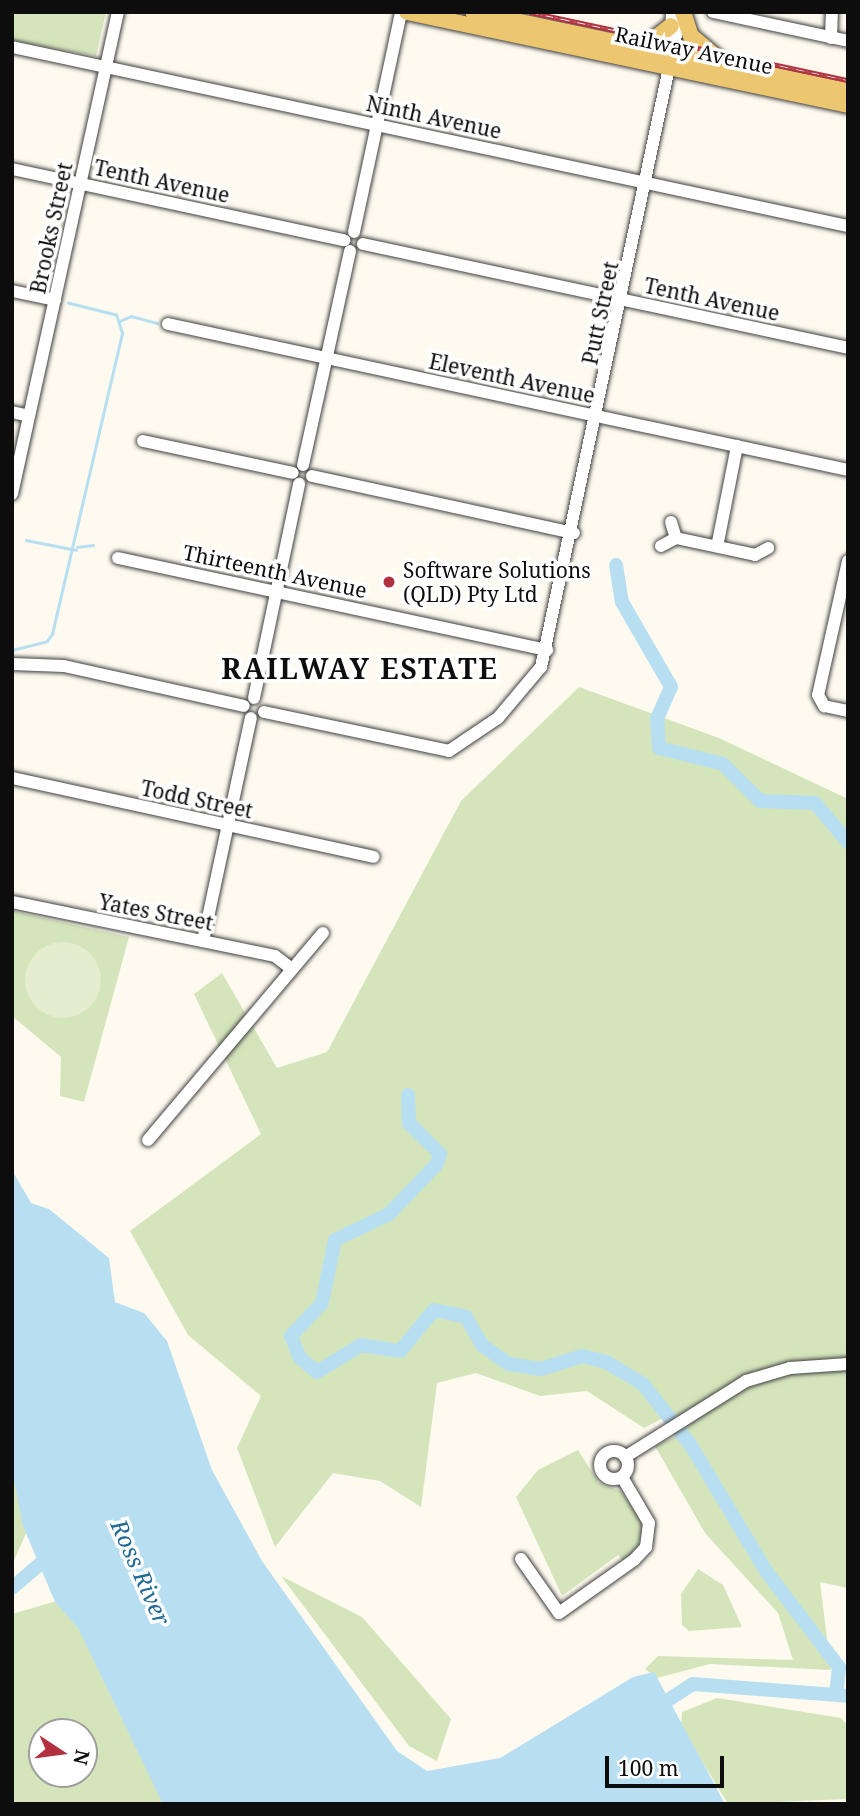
<!DOCTYPE html>
<html>
<head>
<meta charset="utf-8">
<style>
  body { margin:0 }
  #map { position:relative; width:860px; height:1816px; overflow:hidden; background:#fefaef; font-family:"Noto Serif",serif }
  div>[style] { position:absolute }
  .green>* { inset:0; background:#d4e5bc }
  .pitch>* { inset:0; background:#e4edcd }
  .round { border-radius:50% }
  .water>* { inset:0; background:#b8dff1 }
  .stream>* { height:2.5px; margin:-1.25px; padding:0 1.25px; transform-origin:1.25px; border-radius:1.25px; background:#b8dff1 }
  .river>* { height:14px; margin:-7px; padding:0 7px; transform-origin:7px; border-radius:7px; background:#b8dff1 }
  .roads { filter:drop-shadow(0 0 2px #404040) drop-shadow(0 0 2px #404040) }
  .minor>* { height:12px; margin:-6px; padding:0 6px; transform-origin:6px; border-radius:6px; background:#fff }
  .minor>.ring { margin:-6px; padding:0; box-sizing:content-box; background:none; border:12px solid #fff; border-radius:50% }
  .major>* { height:16px; margin:-8px; padding:0 8px; transform-origin:8px; border-radius:8px; background:#edc770 }
  .rail>* { height:5px; margin-top:-2.5px; transform-origin:0; background:repeating-linear-gradient(90deg,#fff 0 8px,#b23140 0 16px); box-sizing:border-box; border-block:2px solid #b23140 }
  .dots>* { width:19px; height:19px; translate:-50% -50%; box-sizing:border-box; border:4px solid #fff; border-radius:50% }
  span { translate:-50% -50%; white-space:nowrap; text-align:center; line-height:1.15; -webkit-text-stroke:7px #fff; paint-order:stroke }
  .street-label { font-size:21px; color:#0d0d0d }
  .poi-label { font-size:21px; color:#0d0d0d }
  .left { translate:0 -50%; text-align:left }
  .water-label { font-size:23px; color:#216a95; font-style:italic }
  .district-label { font-size:28px; color:#0d0d0d; font-weight:700; letter-spacing:2px }
  .frame { position:absolute; inset:0; border:14px solid #0d0d0d; pointer-events:none }
  .north { position:absolute; left:28px; top:1718px; width:70px; height:70px; box-sizing:border-box; background:#fff; border:2px solid #9e9e9e; border-radius:50%; rotate:103deg; font-size:19px; font-weight:700; line-height:28px; text-align:center; color:#0d0d0d }
  .north::after { content:''; display:block; margin:auto; width:24px; height:32px; background:#b23140; clip-path:polygon(50% 0,100% 100%,50% 72%,0 100%) }
  .scale { position:absolute; left:605px; top:1756px; width:119px; height:32px; box-sizing:border-box; border:4px solid #0d0d0d; border-top:0; padding-left:9px; font-size:21px; line-height:24px; white-space:nowrap; color:#0d0d0d; -webkit-text-stroke:5px #fff; paint-order:stroke }
</style>
</head>
<body>
<div id="map">
  <div class="green">
    <i style="clip-path:polygon(12px 12px,106px 12px,96px 56px,12px 41px)"></i>
    <i style="clip-path:polygon(579px 687px,719px 738px,848px 799px,848px 1588px,820px 1582px,831px 1670px,710px 1664px,657px 1678px,645px 1669px,658px 1656px,793px 1660px,778px 1613px,705px 1533px,655px 1446px,676px 1436px,663px 1418px,644px 1428px,587px 1391px,540px 1396px,476px 1373px,437px 1383px,421px 1507px,380px 1481px,333px 1473px,275px 1547px,237px 1448px,261px 1396px,188px 1335px,130px 1231px,261px 1134px,194px 994px,222px 973px,277px 1068px,327px 1052px,461px 801px)"></i>
    <i style="clip-path:polygon(12px 911px,129px 937px,84px 1102px,60px 1096px,61px 1057px,12px 1016px)"></i>
    <i style="clip-path:polygon(12px 1391px,36px 1511px,12px 1565px)"></i>
    <i style="clip-path:polygon(578px 1450px,599px 1483px,621px 1491px,644px 1525px,637px 1551px,624px 1561px,618px 1555px,562px 1596px,516px 1497px,538px 1470px)"></i>
    <i style="clip-path:polygon(698px 1569px,723px 1585px,742px 1627px,689px 1631px,682px 1625px,681px 1594px)"></i>
    <i style="clip-path:polygon(281px 1576px,362px 1617px,451px 1719px,437px 1761px,409px 1746px)"></i>
    <i style="clip-path:polygon(evenodd,84px 1593px,189px 1804px,12px 1804px,12px 1614px,84px 1593px,42px 1732px,84px 1732px,84px 1774px,42px 1774px,42px 1732px)"></i>
    <i style="clip-path:polygon(717px 1698px,841px 1718px,848px 1726px,848px 1799px,728px 1804px,681px 1727px,682px 1712px)"></i>
  </div>
  <div class="pitch">
    <i class="round" style="left:25px;top:942px;width:76px;height:76px"></i>
  </div>
  <div class="water">
    <i style="clip-path:polygon(12px 1170px,31px 1203px,49px 1209px,109px 1258px,115px 1302px,144px 1313px,167px 1341px,212px 1470px,262px 1561px,397px 1751px,427px 1771px,500px 1758px,633px 1677px,654px 1672px,725px 1804px,163px 1804px,78px 1628px,55px 1602px,23px 1526px,12px 1470px)"></i>
  </div>
  <div class="stream">
    <i style="left:120px;top:321px;width:12px;rotate:-24deg"></i>
    <i style="left:131px;top:316px;width:27px;rotate:15deg"></i>
    <i style="left:26px;top:540px;width:51px;rotate:11.3deg"></i>
    <i style="left:77px;top:547px;width:16px;rotate:-7deg"></i>
    <i style="left:12px;top:650px;width:36px;rotate:-14deg"></i>
    <i style="left:47px;top:641px;width:9px;rotate:-54deg"></i>
    <i style="left:52px;top:634px;width:309px;rotate:-76.9deg"></i>
    <i style="left:122px;top:333px;width:19px;rotate:-108deg"></i>
    <i style="left:116px;top:315px;width:49px;rotate:-166deg"></i>
  </div>
  <div class="river">
    <i style="left:616px;top:565px;width:37px;rotate:81deg"></i>
    <i style="left:622px;top:602px;width:98px;rotate:60deg"></i>
    <i style="left:671px;top:687px;width:34px;rotate:114deg"></i>
    <i style="left:657px;top:718px;width:30px;rotate:86deg"></i>
    <i style="left:659px;top:748px;width:66px;rotate:14deg"></i>
    <i style="left:723px;top:764px;width:52px;rotate:45deg"></i>
    <i style="left:760px;top:801px;width:55px;rotate:2.1deg"></i>
    <i style="left:815px;top:803px;width:51px;rotate:49.8deg"></i>
    <i style="left:408px;top:1095px;width:28px;rotate:88deg"></i>
    <i style="left:409px;top:1123px;width:44px;rotate:45deg"></i>
    <i style="left:440px;top:1154px;width:12px;rotate:110deg"></i>
    <i style="left:436px;top:1165px;width:68px;rotate:133.8deg"></i>
    <i style="left:389px;top:1214px;width:60px;rotate:154.3deg"></i>
    <i style="left:335px;top:1240px;width:64px;rotate:101.7deg"></i>
    <i style="left:322px;top:1303px;width:45px;rotate:133.2deg"></i>
    <i style="left:291px;top:1336px;width:24px;rotate:68deg"></i>
    <i style="left:300px;top:1358px;width:22px;rotate:39deg"></i>
    <i style="left:317px;top:1372px;width:52px;rotate:-31.5deg"></i>
    <i style="left:361px;top:1345px;width:39px;rotate:9deg"></i>
    <i style="left:400px;top:1351px;width:53px;rotate:-50.3deg"></i>
    <i style="left:434px;top:1310px;width:33px;rotate:12deg"></i>
    <i style="left:466px;top:1317px;width:34px;rotate:60deg"></i>
    <i style="left:483px;top:1346px;width:32px;rotate:35deg"></i>
    <i style="left:509px;top:1364px;width:32px;rotate:9deg"></i>
    <i style="left:541px;top:1369px;width:43px;rotate:-17.6deg"></i>
    <i style="left:582px;top:1356px;width:25px;rotate:14deg"></i>
    <i style="left:606px;top:1362px;width:43px;rotate:30.7deg"></i>
    <i style="left:643px;top:1384px;width:76px;rotate:51.9deg"></i>
    <i style="left:690px;top:1444px;width:148px;rotate:59.1deg"></i>
    <i style="left:766px;top:1571px;width:121px;rotate:52.8deg"></i>
    <i style="left:839px;top:1667px;width:27px;rotate:96deg"></i>
    <i style="left:12px;top:1588px;width:54px;rotate:-40.5deg"></i>
    <i style="left:654px;top:1709px;width:46px;rotate:-32.7deg"></i>
    <i style="left:693px;top:1684px;width:155px;rotate:4.4deg"></i>
  </div>
  <div class="roads">
    <div class="minor">
      <i style="left:713px;top:12px;width:138px;rotate:12.1deg"></i>
      <i style="left:831px;top:38px;width:26px;rotate:-88deg"></i>
      <i style="left:12px;top:47px;width:855px;rotate:12.09deg"></i>
      <i style="left:670px;top:60px;width:48px;rotate:-87.6deg"></i>
      <i style="left:12px;top:169px;width:340px;rotate:12.1deg"></i>
      <i style="left:354px;top:232px;width:225px;rotate:-77.9deg"></i>
      <i style="left:363px;top:244px;width:496px;rotate:12.1deg"></i>
      <i style="left:12px;top:291px;width:44px;rotate:11.8deg"></i>
      <i style="left:168px;top:324px;width:695px;rotate:12.12deg"></i>
      <i style="left:12px;top:412px;width:17px;rotate:13deg"></i>
      <i style="left:143px;top:441px;width:153px;rotate:12deg"></i>
      <i style="left:303px;top:465px;width:219px;rotate:-77.6deg"></i>
      <i style="left:312px;top:476px;width:268px;rotate:12.3deg"></i>
      <i style="left:12px;top:494px;width:494px;rotate:-77.6deg"></i>
      <i style="left:671px;top:522px;width:17px;rotate:73deg"></i>
      <i style="left:676px;top:538px;width:81px;rotate:12.1deg"></i>
      <i style="left:755px;top:555px;width:15px;rotate:-28deg"></i>
      <i style="left:718px;top:542px;width:98px;rotate:-78.8deg"></i>
      <i style="left:661px;top:546px;width:17px;rotate:-28deg"></i>
      <i style="left:118px;top:558px;width:439px;rotate:12.1deg"></i>
      <i style="left:848px;top:561px;width:137px;rotate:102.6deg"></i>
      <i style="left:818px;top:695px;width:13px;rotate:61deg"></i>
      <i style="left:824px;top:706px;width:25px;rotate:12deg"></i>
      <i style="left:12px;top:664px;width:52px;rotate:2.2deg"></i>
      <i style="left:64px;top:666px;width:184px;rotate:12.5deg"></i>
      <i style="left:254px;top:698px;width:219px;rotate:-78.1deg"></i>
      <i style="left:264px;top:712px;width:189px;rotate:11.9deg"></i>
      <i style="left:449px;top:751px;width:59px;rotate:-34deg"></i>
      <i style="left:498px;top:718px;width:67px;rotate:-49.9deg"></i>
      <i style="left:541px;top:667px;width:670px;rotate:-77.94deg"></i>
      <i style="left:12px;top:778px;width:370px;rotate:12.3deg"></i>
      <i style="left:12px;top:902px;width:268px;rotate:11.6deg"></i>
      <i style="left:275px;top:956px;width:16px;rotate:38deg"></i>
      <i style="left:203px;top:941px;width:228px;rotate:-77.9deg"></i>
      <i style="left:148px;top:1140px;width:271px;rotate:-49.8deg"></i>
      <i class="ring" style="left:600px;top:1451px;width:16px;height:16px"></i>
      <i style="left:625px;top:1457px;width:143px;rotate:-32.1deg"></i>
      <i style="left:746px;top:1381px;width:46px;rotate:-16.5deg"></i>
      <i style="left:790px;top:1368px;width:58px;rotate:-3.9deg"></i>
      <i style="left:521px;top:1559px;width:66px;rotate:54.9deg"></i>
      <i style="left:559px;top:1613px;width:92px;rotate:-35.2deg"></i>
      <i style="left:634px;top:1560px;width:18px;rotate:-47deg"></i>
      <i style="left:646px;top:1547px;width:24px;rotate:-83deg"></i>
      <i style="left:649px;top:1523px;width:53px;rotate:-120.4deg"></i>
    </div>
    <div class="major">
      <i style="left:407px;top:12px;width:451px;rotate:11.9deg"></i>
      <i style="left:473px;top:12px;width:383px;rotate:11.9deg"></i>
      <i style="left:683px;top:12px;width:25px;rotate:72deg"></i>
      <i style="left:691px;top:36px;width:35px;rotate:40deg"></i>
      <i style="left:644px;top:47px;width:34px;rotate:-38deg"></i>
    </div>
  </div>
  <div class="rail">
    <i style="left:530px;top:12px;width:325px;rotate:12.1deg"></i>
  </div>
  <div class="dots">
    <i style="left:389px;top:582px;background:#b23140"></i>
  </div>
  <div class="street-label">
    <span style="left:694px;top:50px;rotate:12deg">Railway Avenue</span>
    <span style="left:434px;top:117px;rotate:12deg">Ninth Avenue</span>
    <span style="left:162px;top:181px;rotate:12deg">Tenth Avenue</span>
    <span style="left:51px;top:228px;rotate:-78deg">Brooks Street</span>
    <span style="left:712px;top:299px;rotate:12deg">Tenth Avenue</span>
    <span style="left:600px;top:313px;rotate:-78deg">Putt Street</span>
    <span style="left:512px;top:378px;rotate:12deg">Eleventh Avenue</span>
    <span style="left:275px;top:571px;rotate:12deg">Thirteenth Avenue</span>
    <span style="left:197px;top:799px;rotate:12deg">Todd Street</span>
    <span style="left:156px;top:912px;rotate:11deg">Yates Street</span>
  </div>
  <div class="poi-label">
    <span class="left" style="left:403px;top:582px">Software Solutions<br>(QLD) Pty Ltd</span>
  </div>
  <div class="water-label">
    <span style="left:141px;top:1572px;rotate:66deg">Ross River</span>
  </div>
  <div class="district-label">
    <span style="left:360px;top:668px">RAILWAY ESTATE</span>
  </div>
  <div class="frame"></div>
  <div class="north">N</div>
  <div class="scale">100 m</div>
</div>
</body>
</html>
